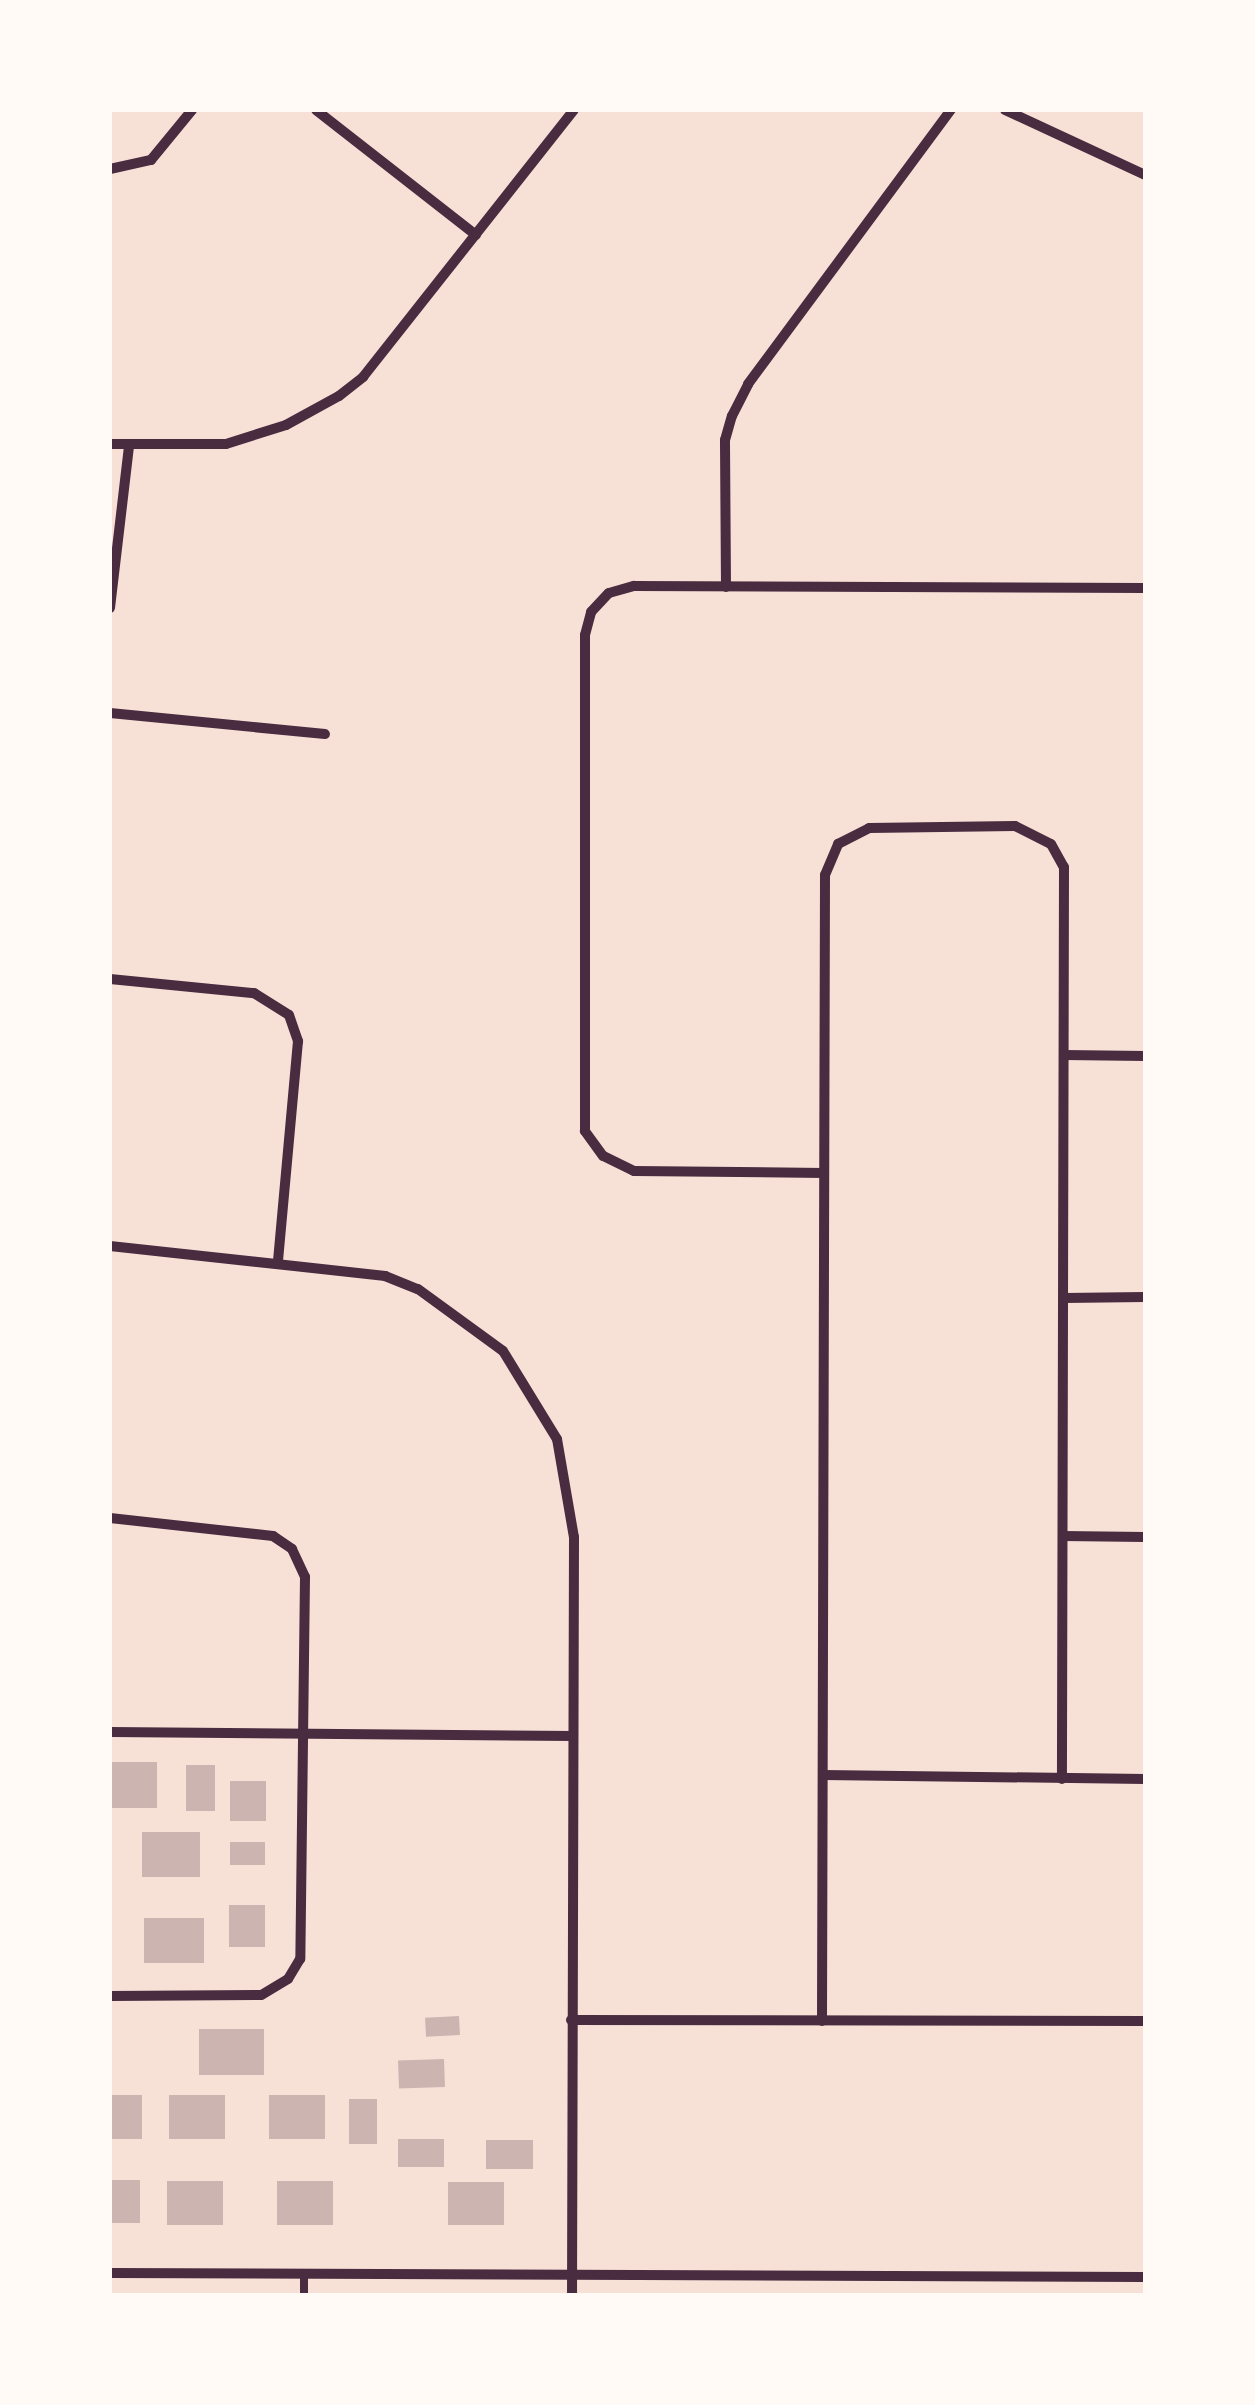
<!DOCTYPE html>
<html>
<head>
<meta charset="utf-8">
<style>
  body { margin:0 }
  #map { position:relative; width:1255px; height:2405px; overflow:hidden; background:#f7e1d7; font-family:Montserrat,sans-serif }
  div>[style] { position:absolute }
  .building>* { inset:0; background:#ccb4b1; transform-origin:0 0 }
  .service>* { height:8px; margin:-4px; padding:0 4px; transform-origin:4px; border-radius:4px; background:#4a2c40 }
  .minor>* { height:10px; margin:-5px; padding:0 5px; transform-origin:5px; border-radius:5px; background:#4a2c40 }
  span { translate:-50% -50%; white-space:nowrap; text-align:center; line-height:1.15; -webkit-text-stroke:10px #fffaf5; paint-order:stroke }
  .frame { position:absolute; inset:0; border:112px solid #fffaf5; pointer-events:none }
</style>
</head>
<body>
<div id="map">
  <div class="building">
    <i style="left:110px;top:1762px;width:47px;height:46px"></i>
    <i style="left:186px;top:1765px;width:29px;height:46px"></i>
    <i style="left:230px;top:1781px;width:36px;height:40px"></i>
    <i style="left:200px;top:1832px;width:45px;height:58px;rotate:90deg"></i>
    <i style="left:265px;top:1842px;width:23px;height:35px;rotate:90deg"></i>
    <i style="left:265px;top:1905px;width:42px;height:36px;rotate:90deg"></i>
    <i style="left:204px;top:1918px;width:45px;height:60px;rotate:90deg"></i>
    <i style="left:459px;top:2016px;width:19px;height:34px;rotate:87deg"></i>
    <i style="left:199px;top:2029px;width:65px;height:46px"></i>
    <i style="left:444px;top:2059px;width:28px;height:46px;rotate:88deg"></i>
    <i style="left:110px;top:2095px;width:32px;height:44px"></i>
    <i style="left:169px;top:2095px;width:56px;height:44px"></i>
    <i style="left:269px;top:2095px;width:56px;height:44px"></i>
    <i style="left:377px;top:2099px;width:45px;height:28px;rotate:90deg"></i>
    <i style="left:398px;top:2139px;width:46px;height:28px"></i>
    <i style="left:486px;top:2140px;width:47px;height:29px"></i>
    <i style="left:110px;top:2180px;width:30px;height:43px"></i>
    <i style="left:167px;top:2181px;width:56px;height:44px"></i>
    <i style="left:333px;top:2181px;width:44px;height:56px;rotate:90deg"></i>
    <i style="left:448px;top:2182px;width:56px;height:43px"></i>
  </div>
  <div class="service">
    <i style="left:304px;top:2273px;width:22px;rotate:90deg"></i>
  </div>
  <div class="minor">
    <i style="left:316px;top:110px;width:203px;rotate:38deg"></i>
    <i style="left:1005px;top:110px;width:154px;rotate:24.9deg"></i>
    <i style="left:110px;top:169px;width:42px;rotate:-12.4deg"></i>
    <i style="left:151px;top:160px;width:65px;rotate:-50.6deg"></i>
    <i style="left:110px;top:444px;width:116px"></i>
    <i style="left:226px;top:444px;width:63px;rotate:-17.6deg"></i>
    <i style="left:286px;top:425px;width:60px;rotate:-28.7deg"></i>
    <i style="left:339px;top:396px;width:31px;rotate:-38deg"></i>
    <i style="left:363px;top:377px;width:340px;rotate:-51.7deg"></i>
    <i style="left:726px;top:587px;width:147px;rotate:-90.4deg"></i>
    <i style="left:725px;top:440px;width:25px;rotate:-74deg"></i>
    <i style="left:732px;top:416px;width:36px;rotate:-63deg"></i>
    <i style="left:748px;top:384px;width:341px;rotate:-53.5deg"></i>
    <i style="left:110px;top:608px;width:163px;rotate:-83.3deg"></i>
    <i style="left:110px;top:713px;width:216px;rotate:5.6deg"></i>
    <i style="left:110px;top:979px;width:145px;rotate:5.6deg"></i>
    <i style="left:254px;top:993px;width:41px;rotate:32.2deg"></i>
    <i style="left:289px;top:1015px;width:28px;rotate:71deg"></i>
    <i style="left:298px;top:1041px;width:222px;rotate:95.2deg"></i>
    <i style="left:1064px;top:1055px;width:81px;rotate:0.7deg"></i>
    <i style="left:824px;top:1173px;width:190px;rotate:-179.4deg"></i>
    <i style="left:634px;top:1171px;width:34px;rotate:-154deg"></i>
    <i style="left:603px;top:1156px;width:31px;rotate:-126deg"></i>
    <i style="left:585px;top:1131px;width:496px;rotate:-90deg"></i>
    <i style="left:585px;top:635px;width:24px;rotate:-75deg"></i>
    <i style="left:591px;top:612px;width:26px;rotate:-47deg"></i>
    <i style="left:609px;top:593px;width:26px;rotate:-16deg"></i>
    <i style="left:634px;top:586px;width:511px;rotate:0.22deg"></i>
    <i style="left:110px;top:1246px;width:277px;rotate:6.2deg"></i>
    <i style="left:385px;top:1276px;width:35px;rotate:22deg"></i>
    <i style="left:418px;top:1289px;width:105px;rotate:36.1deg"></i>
    <i style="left:503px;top:1351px;width:103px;rotate:58.5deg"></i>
    <i style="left:557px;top:1439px;width:99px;rotate:80.2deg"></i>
    <i style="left:574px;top:1537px;width:758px;rotate:90.15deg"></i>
    <i style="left:1064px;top:1298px;width:81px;rotate:-0.7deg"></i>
    <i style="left:110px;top:1518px;width:164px;rotate:6.3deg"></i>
    <i style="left:273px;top:1536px;width:23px;rotate:34deg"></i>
    <i style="left:292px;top:1549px;width:31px;rotate:65deg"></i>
    <i style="left:305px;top:1577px;width:382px;rotate:90.7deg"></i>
    <i style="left:300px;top:1959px;width:23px;rotate:121deg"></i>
    <i style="left:288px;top:1979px;width:31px;rotate:149deg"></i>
    <i style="left:261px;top:1995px;width:151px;rotate:179.6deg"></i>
    <i style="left:1063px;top:1536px;width:82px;rotate:0.7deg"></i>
    <i style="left:110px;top:1732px;width:463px;rotate:0.5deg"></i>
    <i style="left:823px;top:1775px;width:322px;rotate:0.7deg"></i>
    <i style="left:571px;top:2020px;width:574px;rotate:0.1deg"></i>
    <i style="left:822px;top:2021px;width:1146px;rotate:-89.85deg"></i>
    <i style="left:825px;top:875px;width:34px;rotate:-67deg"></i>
    <i style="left:838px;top:844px;width:35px;rotate:-27deg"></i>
    <i style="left:869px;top:828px;width:146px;rotate:-0.8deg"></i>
    <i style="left:1015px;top:826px;width:40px;rotate:26.6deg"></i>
    <i style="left:1051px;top:844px;width:26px;rotate:61deg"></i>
    <i style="left:1064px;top:867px;width:912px;rotate:90.13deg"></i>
    <i style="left:110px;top:2273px;width:1035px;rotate:0.22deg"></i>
  </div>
  <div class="frame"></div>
</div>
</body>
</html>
